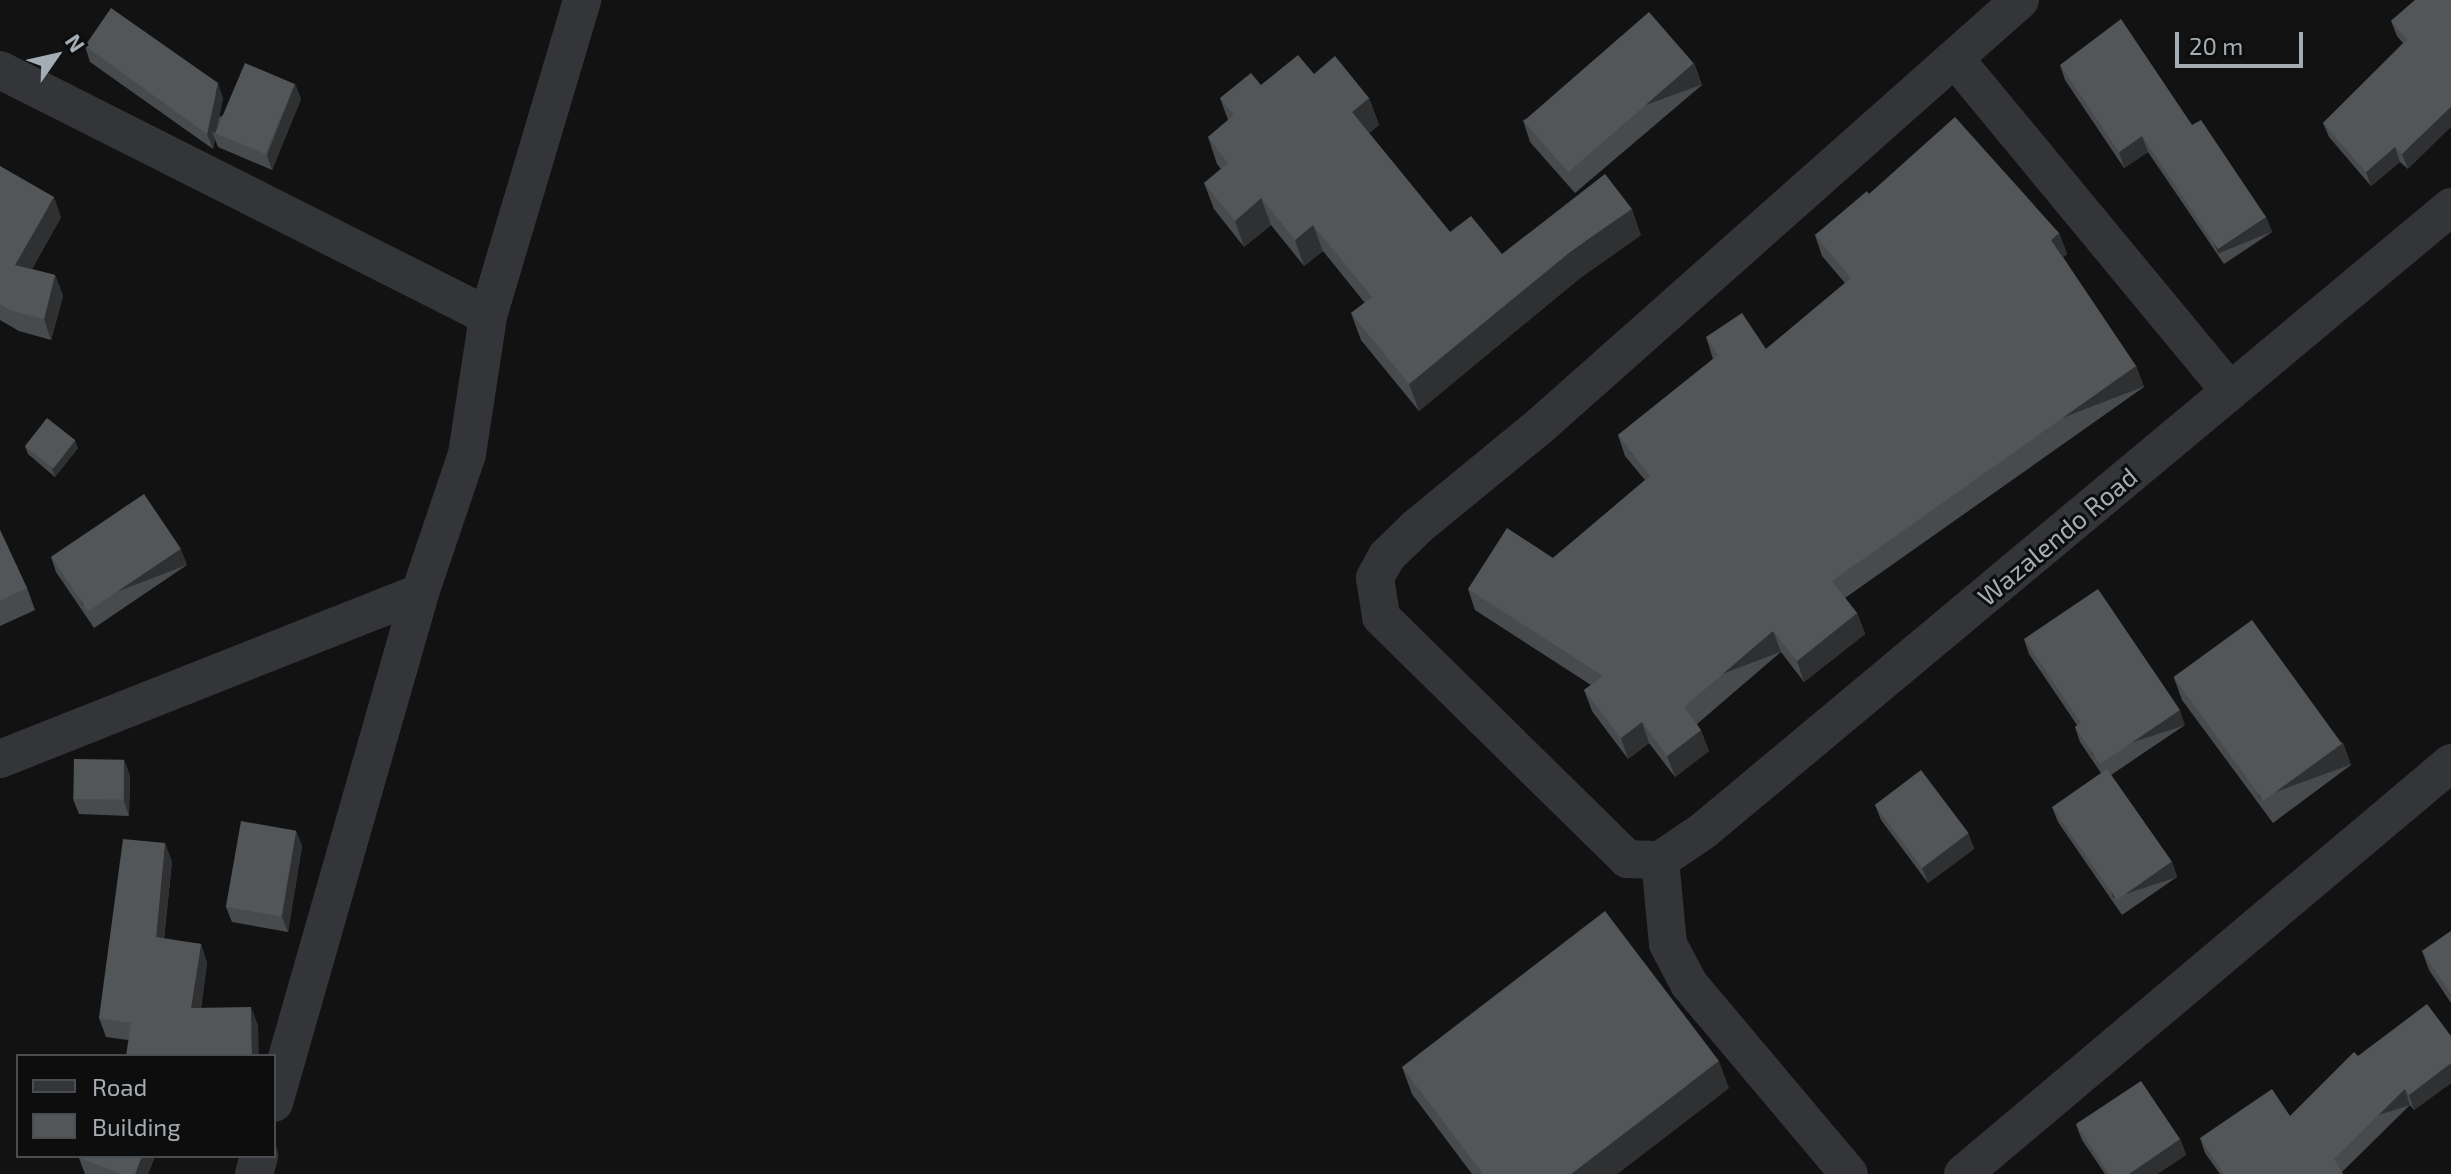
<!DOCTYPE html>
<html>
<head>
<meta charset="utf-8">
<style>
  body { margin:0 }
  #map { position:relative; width:2451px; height:1174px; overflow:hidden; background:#121213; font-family:"Exo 2",sans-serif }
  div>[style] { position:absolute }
  .street>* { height:38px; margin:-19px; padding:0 19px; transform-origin:19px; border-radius:19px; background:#333538 }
  .wall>* { inset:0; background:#484b4e }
  .shaded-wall>* { inset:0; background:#2e3032; transform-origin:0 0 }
  .building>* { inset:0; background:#525659; transform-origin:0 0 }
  span { translate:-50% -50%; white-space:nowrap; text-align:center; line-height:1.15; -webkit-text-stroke:6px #0d0d0e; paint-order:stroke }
  .street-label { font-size:26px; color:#a4adb3 }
  .legend { position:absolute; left:16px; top:1054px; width:260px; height:104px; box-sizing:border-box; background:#0d0d0e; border:2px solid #494d50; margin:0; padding:10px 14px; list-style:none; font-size:24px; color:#a4adb3 }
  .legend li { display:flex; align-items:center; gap:16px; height:40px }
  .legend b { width:40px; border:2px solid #494d50 }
  .north { position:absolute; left:16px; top:16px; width:80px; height:80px; -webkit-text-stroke:6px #0d0d0e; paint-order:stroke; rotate:56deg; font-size:22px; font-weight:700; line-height:32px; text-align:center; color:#a4adb3 }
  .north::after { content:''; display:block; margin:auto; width:28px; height:36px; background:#a4adb3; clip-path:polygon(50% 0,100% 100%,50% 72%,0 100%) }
  .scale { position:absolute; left:2175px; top:32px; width:128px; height:36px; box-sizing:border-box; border:4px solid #a4adb3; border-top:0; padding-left:10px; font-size:24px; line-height:28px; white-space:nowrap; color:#a4adb3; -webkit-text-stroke:6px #0d0d0e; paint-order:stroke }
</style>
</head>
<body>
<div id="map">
  <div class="street">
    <i style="left:2020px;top:0;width:640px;rotate:138.42deg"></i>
    <i style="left:1541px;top:425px;width:161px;rotate:140.6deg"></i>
    <i style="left:1417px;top:527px;width:42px;rotate:136deg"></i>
    <i style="left:1387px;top:556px;width:25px;rotate:119deg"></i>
    <i style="left:1375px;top:578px;width:39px;rotate:81deg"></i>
    <i style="left:1381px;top:617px;width:345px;rotate:44.5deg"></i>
    <i style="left:1627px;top:859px;width:33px;rotate:2deg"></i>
    <i style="left:1660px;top:860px;width:52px;rotate:-34deg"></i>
    <i style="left:1703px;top:831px;width:974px;rotate:-39.84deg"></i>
    <i style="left:1956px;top:60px;width:430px;rotate:50.4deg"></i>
    <i style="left:0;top:70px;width:546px;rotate:26.75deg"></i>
    <i style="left:0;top:759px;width:452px;rotate:-21.6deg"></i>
    <i style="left:1660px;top:860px;width:84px;rotate:84.6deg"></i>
    <i style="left:1668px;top:944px;width:45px;rotate:62.3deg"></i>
    <i style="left:1689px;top:984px;width:248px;rotate:49.9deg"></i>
    <i style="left:274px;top:1103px;width:530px;rotate:-74.02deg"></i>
    <i style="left:420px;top:593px;width:147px;rotate:-71.3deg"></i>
    <i style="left:467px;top:454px;width:140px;rotate:-81.3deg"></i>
    <i style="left:488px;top:316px;width:330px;rotate:-73.4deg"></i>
    <i style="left:254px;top:1174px;width:19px;rotate:-74deg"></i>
    <i style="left:1963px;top:1174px;width:638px;rotate:-40.1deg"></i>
  </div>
  <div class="wall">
    <i style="clip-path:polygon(2415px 0,2408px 169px,2400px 162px,2371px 186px,2329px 137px,2323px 123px,2403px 43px,2397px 36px,2391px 21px)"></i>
    <i style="clip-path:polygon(85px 46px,223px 98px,219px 117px,295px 84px,301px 99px,272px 170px,218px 147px,215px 139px,213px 149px,90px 62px)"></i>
    <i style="clip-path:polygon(1694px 63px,1702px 85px,1575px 193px,1530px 142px,1523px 120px)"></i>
    <i style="clip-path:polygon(2060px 65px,2192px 125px,2266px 217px,2272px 232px,2224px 264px,2148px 152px,2124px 168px,2065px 80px)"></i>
    <i style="clip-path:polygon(1314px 74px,1369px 98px,1379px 125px,1369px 133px,1450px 232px,1502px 254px,1641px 235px,1580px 278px,1419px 411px,1361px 340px,1351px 313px,1365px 303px,1323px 251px,1304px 266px,1271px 225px,1244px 247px,1214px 209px,1204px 183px,1221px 169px,1217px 164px,1208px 137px,1228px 120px,1220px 98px,1261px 85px)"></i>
    <i style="clip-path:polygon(0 166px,61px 217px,32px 269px,55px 275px,63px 296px,51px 340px,19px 331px,0 320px)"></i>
    <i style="clip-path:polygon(1869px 194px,2059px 233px,2067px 254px,2063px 257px,2136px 366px,2144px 387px,1845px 598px,1857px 613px,1865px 634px,1804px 682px,1781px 652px,1697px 724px,1709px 751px,1675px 777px,1649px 743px,1628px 759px,1592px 711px,1584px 690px,1591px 685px,1475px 610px,1468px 589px,1553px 558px,1645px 480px,1625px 456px,1618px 435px,1713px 359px,1706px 337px,1766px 349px,1845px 283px,1822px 256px,1815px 235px)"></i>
    <i style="clip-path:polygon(25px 446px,78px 448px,55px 477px,28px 454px)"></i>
    <i style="clip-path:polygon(0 530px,27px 588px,35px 610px,0 626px)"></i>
    <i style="clip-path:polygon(51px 557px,187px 565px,94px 628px,56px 572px)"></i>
    <i style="clip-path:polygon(2024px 639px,2185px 725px,2111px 775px,2172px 862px,2177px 877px,2122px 915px,2058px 822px,2052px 807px,2101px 773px,2080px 742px,2075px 727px,2077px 725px,2029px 654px)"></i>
    <i style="clip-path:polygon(2174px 678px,2343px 743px,2351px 765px,2273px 823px,2182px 700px)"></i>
    <i style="clip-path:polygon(124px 760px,130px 776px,129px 816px,79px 814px,73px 799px)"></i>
    <i style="clip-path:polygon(1875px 805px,1968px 833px,1974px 849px,1928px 883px,1881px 820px)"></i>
    <i style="clip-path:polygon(296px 831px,302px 846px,288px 932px,232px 922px,226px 907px)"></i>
    <i style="clip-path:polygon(165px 843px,172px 862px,164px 939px,201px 944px,207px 963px,201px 1008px,258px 1025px,128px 1040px,106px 1037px,99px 1018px)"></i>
    <i style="clip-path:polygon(2451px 931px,2451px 1003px,2429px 970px,2422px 951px)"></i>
    <i style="clip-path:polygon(2451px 1036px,2451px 1083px,2414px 1110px,2410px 1105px,2342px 1172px,2343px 1174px,2220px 1174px,2205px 1153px,2200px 1138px,2290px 1116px,2358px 1056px)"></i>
    <i style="clip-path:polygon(1402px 1067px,1729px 1088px,1617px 1174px,1472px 1174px,1412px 1094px)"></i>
    <i style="clip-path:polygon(2076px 1125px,2180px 1139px,2186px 1155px,2157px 1174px,2105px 1174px,2082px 1140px)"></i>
    <i style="clip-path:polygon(80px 1156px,155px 1156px,148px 1174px,85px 1174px,79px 1158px)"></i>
  </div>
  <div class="shaded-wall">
    <i style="left:1694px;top:63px;width:23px;height:167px;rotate:70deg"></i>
    <i style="clip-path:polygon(218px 83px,223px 98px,216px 133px,212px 132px,215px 139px,213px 149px,207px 134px)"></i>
    <i style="clip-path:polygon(295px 84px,301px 99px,272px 170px,267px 155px)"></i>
    <i style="clip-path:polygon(1369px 98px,1379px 125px,1362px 139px,1352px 112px)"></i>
    <i style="clip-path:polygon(2451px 107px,2451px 127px,2408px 169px,2402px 154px)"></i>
    <i style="clip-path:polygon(2142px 136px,2148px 152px,2124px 168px,2119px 152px)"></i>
    <i style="clip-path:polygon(2395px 147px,2400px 162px,2371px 186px,2366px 172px)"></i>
    <i style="clip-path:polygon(54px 197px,61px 217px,23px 285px,15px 265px)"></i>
    <i style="clip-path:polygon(1261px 198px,1271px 225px,1244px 247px,1235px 221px)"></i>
    <i style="clip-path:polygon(1632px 209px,1641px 235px,1580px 278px,1419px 411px,1409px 384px,1570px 252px)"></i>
    <i style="left:2266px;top:217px;width:16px;height:58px;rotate:68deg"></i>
    <i style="clip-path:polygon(1313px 225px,1323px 251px,1304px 266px,1295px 240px)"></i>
    <i style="clip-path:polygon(2059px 233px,2067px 254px,2059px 261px,2051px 240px)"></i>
    <i style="clip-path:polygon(55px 275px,63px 296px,51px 340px,44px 319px)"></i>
    <i style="left:2136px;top:366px;width:22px;height:372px;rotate:69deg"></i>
    <i style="clip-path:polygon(75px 440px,78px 448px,55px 477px,52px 469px)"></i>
    <i style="left:181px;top:549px;width:17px;height:112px;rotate:69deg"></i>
    <i style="clip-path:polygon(1857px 613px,1865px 634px,1804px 682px,1797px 661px)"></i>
    <i style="left:1773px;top:631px;width:22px;height:117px;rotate:69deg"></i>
    <i style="left:2180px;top:710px;width:16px;height:97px;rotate:72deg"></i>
    <i style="clip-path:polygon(1642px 722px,1649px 743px,1628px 759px,1621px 738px)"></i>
    <i style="clip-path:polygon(1701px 730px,1709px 751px,1675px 777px,1667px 756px)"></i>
    <i style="left:2343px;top:743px;width:23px;height:97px;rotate:70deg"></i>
    <i style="clip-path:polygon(124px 760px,130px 776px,129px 816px,124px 801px)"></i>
    <i style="clip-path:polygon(296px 831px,302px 846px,288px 932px,282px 917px)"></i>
    <i style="clip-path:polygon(1968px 833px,1974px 849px,1928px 883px,1922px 868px)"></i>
    <i style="clip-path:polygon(165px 843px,172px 862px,162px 956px,156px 937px)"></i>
    <i style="left:2172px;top:862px;width:16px;height:67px;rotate:72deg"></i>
    <i style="clip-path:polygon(201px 944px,207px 963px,198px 1026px,191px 1008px)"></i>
    <i style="clip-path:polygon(251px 1007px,258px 1025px,259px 1056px,252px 1056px)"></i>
    <i style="clip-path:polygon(1719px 1061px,1729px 1088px,1617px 1174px,1571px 1174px)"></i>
    <i style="clip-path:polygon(2451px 1063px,2451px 1083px,2414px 1110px,2409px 1095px)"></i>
    <i style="left:2405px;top:1089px;width:17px;height:100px;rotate:73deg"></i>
    <i style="clip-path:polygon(2180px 1139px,2186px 1155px,2157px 1174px,2129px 1174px)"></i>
    <i style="clip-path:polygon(142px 1156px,155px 1156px,148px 1174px,135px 1174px)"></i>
  </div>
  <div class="building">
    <i style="clip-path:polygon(2415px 0,2451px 0,2451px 107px,2402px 154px,2395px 147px,2366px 172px,2323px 123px,2407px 40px,2391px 21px)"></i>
    <i style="clip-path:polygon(111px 8px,218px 83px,207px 134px,85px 46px)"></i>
    <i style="left:1649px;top:12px;width:68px;height:166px;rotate:49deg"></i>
    <i style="clip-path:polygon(2121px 19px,2192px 125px,2201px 120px,2266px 217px,2218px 249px,2142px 136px,2119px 152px,2060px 65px)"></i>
    <i style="clip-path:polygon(1298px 55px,1314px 74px,1335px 56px,1369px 98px,1352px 112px,1450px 232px,1471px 216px,1502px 254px,1605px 174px,1632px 209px,1570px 252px,1409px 384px,1351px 313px,1372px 297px,1313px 225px,1295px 240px,1261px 198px,1235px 221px,1204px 183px,1228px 163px,1208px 137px,1234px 115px,1220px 98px,1251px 73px,1261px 85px)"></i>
    <i style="left:245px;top:63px;width:54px;height:76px;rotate:23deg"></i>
    <i style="clip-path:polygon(1955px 117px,2059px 233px,2051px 240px,2136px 366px,1832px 581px,1857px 613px,1797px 661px,1773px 631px,1684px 707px,1701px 730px,1667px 756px,1642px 722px,1621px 738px,1584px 690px,1603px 676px,1468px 589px,1507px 528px,1553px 558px,1650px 476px,1618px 435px,1718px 355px,1706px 337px,1742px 313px,1766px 349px,1851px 278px,1815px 235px,1867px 191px,1869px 194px)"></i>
    <i style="clip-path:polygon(0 166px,54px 197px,15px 265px,55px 275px,44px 319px,12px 311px,0 304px)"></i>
    <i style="left:47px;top:418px;width:36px;height:36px;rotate:38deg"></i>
    <i style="left:144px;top:494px;width:66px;height:112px;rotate:56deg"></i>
    <i style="clip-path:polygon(0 530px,27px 588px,0 601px)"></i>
    <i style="clip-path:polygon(2098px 589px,2180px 710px,2100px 764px,2075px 727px,2081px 723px,2024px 639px)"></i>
    <i style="left:2252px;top:620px;width:153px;height:97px;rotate:54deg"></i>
    <i style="left:74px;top:759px;width:50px;height:40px;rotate:1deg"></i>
    <i style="left:2107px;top:769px;width:113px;height:67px;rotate:55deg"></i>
    <i style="left:1921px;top:770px;width:79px;height:58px;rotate:53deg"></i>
    <i style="left:241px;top:821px;width:56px;height:87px;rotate:10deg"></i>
    <i style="clip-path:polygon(123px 839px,165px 843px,156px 937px,201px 944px,191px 1008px,251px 1007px,252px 1056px,126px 1056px,131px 1023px,99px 1018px)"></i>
    <i style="clip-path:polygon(1605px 911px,1719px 1061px,1571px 1174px,1483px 1174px,1402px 1067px)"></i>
    <i style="clip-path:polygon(2451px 931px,2451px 994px,2422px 951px)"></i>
    <i style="clip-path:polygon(2427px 1004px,2451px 1036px,2451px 1063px,2409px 1095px,2405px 1089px,2334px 1159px,2343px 1174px,2224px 1174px,2200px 1138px,2272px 1089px,2290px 1116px,2354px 1052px,2358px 1056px)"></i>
    <i style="clip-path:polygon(2141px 1081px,2180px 1139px,2129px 1174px,2109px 1174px,2076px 1124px)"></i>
    <i style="clip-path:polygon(80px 1156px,142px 1156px,135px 1174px,122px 1174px,79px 1158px)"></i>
  </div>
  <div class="street-label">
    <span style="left:2057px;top:536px;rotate:-40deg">Wazalendo Road</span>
  </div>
  <ul class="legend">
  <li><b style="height:10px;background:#333538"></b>Road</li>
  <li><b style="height:22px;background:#525659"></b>Building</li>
  </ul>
  <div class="north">N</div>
  <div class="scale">20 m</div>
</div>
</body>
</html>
